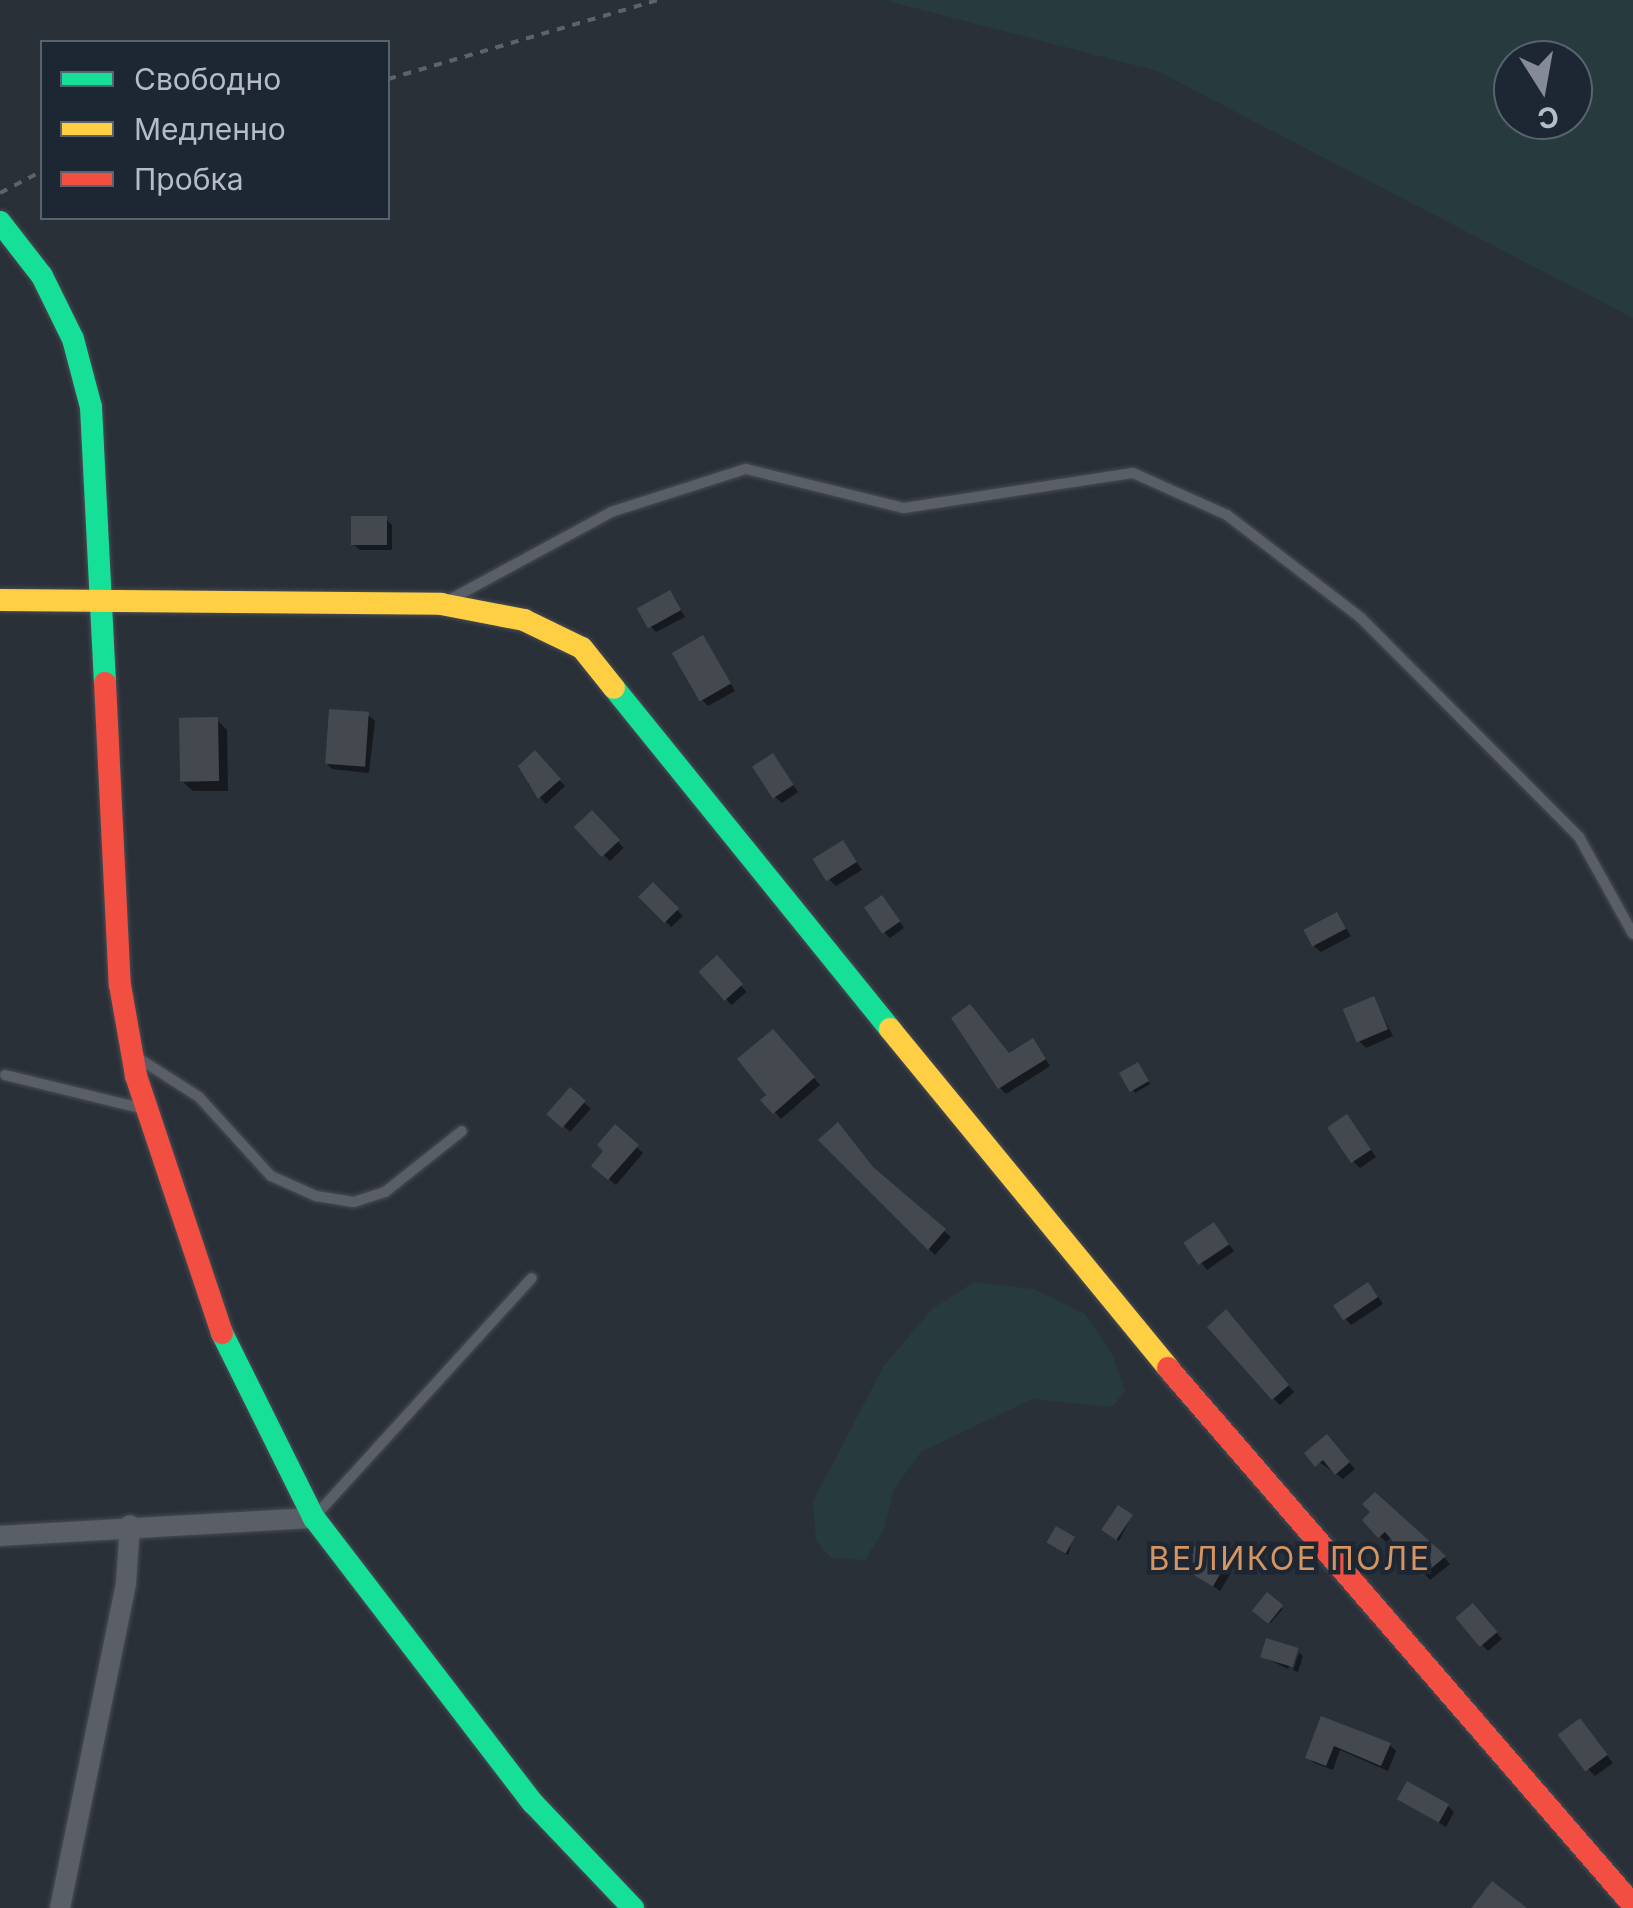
<!DOCTYPE html>
<html>
<head>
<meta charset="utf-8">
<style>
  body { margin:0 }
  #map { position:relative; width:1633px; height:1908px; overflow:hidden; background:#2a3038; font-family:Inter,sans-serif }
  div>[style] { position:absolute }
  .green>* { inset:0; background:#273a3e }
  .shadow>* { inset:0; background:#0007; transform-origin:0 0 }
  .building>* { inset:0; background:#444950; transform-origin:0 0 }
  .path>* { height:4px; margin-top:-2px; transform-origin:0; background:repeating-linear-gradient(90deg,#5d636a 0 8px,transparent 0 16px) }
  .roads { filter:drop-shadow(0 0 2px #484c53) drop-shadow(0 0 2px #484c53) }
  .lane>* { height:10px; margin:-5px; padding:0 5px; transform-origin:5px; border-radius:5px; background:#5a5e66 }
  .street>* { height:20px; margin:-10px; padding:0 10px; transform-origin:10px; border-radius:10px; background:#5a5e66 }
  .fast>* { height:22px; margin:-11px; padding:0 11px; transform-origin:11px; border-radius:11px; background:#16e098 }
  .slow>* { height:22px; margin:-11px; padding:0 11px; transform-origin:11px; border-radius:11px; background:#ffcf43 }
  .jam>* { height:22px; margin:-11px; padding:0 11px; transform-origin:11px; border-radius:11px; background:#f24e42 }
  span { translate:-50% -50%; white-space:nowrap; text-align:center; line-height:1.15; -webkit-text-stroke:9px #1d2633; paint-order:stroke }
  .quarter-label { font-size:32px; color:#d59563; letter-spacing:2.5px }
  .legend { position:absolute; left:40px; top:40px; width:350px; height:180px; box-sizing:border-box; background:#1d2633; border:2px solid #59626f; margin:0; padding:12px 18px; list-style:none; font-size:30px; color:#b4bcc9 }
  .legend li { display:flex; align-items:center; gap:20px; height:50px }
  .legend b { width:50px; border:2px solid #59626f }
  .north { position:absolute; left:1493px; top:40px; width:100px; height:100px; box-sizing:border-box; background:#1d2633; border:2px solid #59626f; border-radius:50%; rotate:169deg; font-size:28px; font-weight:700; line-height:40px; text-align:center; color:#b4bcc9 }
  .north::after { content:''; display:block; margin:auto; width:35px; height:45px; background:#848b96; clip-path:polygon(50% 0,100% 100%,50% 72%,0 100%) }
</style>
</head>
<body>
<div id="map">
  <div class="green">
    <i style="clip-path:polygon(evenodd,884px 0,1633px 0,1633px 318px,1157px 71px,884px 0,1513px 60px,1573px 60px,1573px 120px,1513px 120px,1513px 60px)"></i>
    <i style="clip-path:polygon(974px 1282px,1033px 1289px,1085px 1314px,1112px 1354px,1125px 1391px,1112px 1407px,1032px 1399px,921px 1452px,894px 1489px,884px 1529px,865px 1560px,831px 1558px,816px 1541px,813px 1502px,883px 1367px,932px 1309px)"></i>
  </div>
  <div class="shadow">
    <i style="clip-path:polygon(386px 519px,392px 525px,392px 550px,360px 550px,353px 544px)"></i>
    <i style="clip-path:polygon(670px 593px,685px 617px,656px 632px,650px 626px)"></i>
    <i style="clip-path:polygon(703px 638px,735px 691px,708px 706px,702px 700px)"></i>
    <i style="clip-path:polygon(368px 715px,375px 721px,369px 773px,332px 769px,326px 763px)"></i>
    <i style="clip-path:polygon(217px 720px,227px 730px,228px 791px,193px 791px,182px 781px)"></i>
    <i style="clip-path:polygon(535px 754px,565px 786px,546px 804px,528px 784px)"></i>
    <i style="clip-path:polygon(779px 763px,798px 792px,782px 803px,775px 797px)"></i>
    <i style="left:591px;top:814px;width:47px;height:19px;rotate:46deg"></i>
    <i style="clip-path:polygon(843px 843px,862px 870px,836px 886px,830px 880px)"></i>
    <i style="left:653px;top:886px;width:42px;height:16px;rotate:45deg"></i>
    <i style="clip-path:polygon(888px 904px,904px 928px,890px 938px,883px 931px)"></i>
    <i style="clip-path:polygon(1337px 915px,1351px 936px,1321px 952px,1314px 946px)"></i>
    <i style="left:717px;top:958px;width:45px;height:20px;rotate:49deg"></i>
    <i style="clip-path:polygon(1374px 999px,1393px 1036px,1366px 1048px,1359px 1041px)"></i>
    <i style="clip-path:polygon(779px 1038px,820px 1085px,781px 1119px,764px 1100px)"></i>
    <i style="clip-path:polygon(1038px 1048px,1050px 1066px,1006px 1094px,1000px 1088px,1010px 1056px)"></i>
    <i style="clip-path:polygon(1140px 1067px,1150px 1084px,1135px 1093px,1133px 1090px)"></i>
    <i style="left:570px;top:1090px;width:28px;height:31px;rotate:42deg"></i>
    <i style="clip-path:polygon(1353px 1124px,1376px 1157px,1360px 1168px,1353px 1161px)"></i>
    <i style="clip-path:polygon(615px 1128px,643px 1153px,616px 1185px,600px 1172px)"></i>
    <i style="clip-path:polygon(822px 1140px,876px 1173px,951px 1237px,935px 1255px)"></i>
    <i style="clip-path:polygon(1220px 1232px,1234px 1251px,1207px 1270px,1187px 1245px)"></i>
    <i style="clip-path:polygon(1374px 1291px,1383px 1304px,1351px 1325px,1345px 1318px)"></i>
    <i style="clip-path:polygon(1232px 1319px,1294px 1392px,1280px 1405px,1273px 1398px)"></i>
    <i style="clip-path:polygon(1333px 1444px,1355px 1469px,1343px 1479px,1308px 1454px)"></i>
    <i style="clip-path:polygon(1373px 1512px,1428px 1547px,1432px 1544px,1450px 1564px,1430px 1580px,1392px 1537px,1386px 1542px,1365px 1520px)"></i>
    <i style="clip-path:polygon(1131px 1517px,1119px 1541px,1104px 1530px)"></i>
    <i style="clip-path:polygon(1073px 1539px,1068px 1555px,1051px 1544px)"></i>
    <i style="clip-path:polygon(1184px 1567px,1224px 1567px,1231px 1573px,1220px 1591px)"></i>
    <i style="left:1267px;top:1595px;width:21px;height:19px;rotate:41deg"></i>
    <i style="clip-path:polygon(1479px 1612px,1502px 1639px,1488px 1651px,1482px 1645px)"></i>
    <i style="clip-path:polygon(1294px 1650px,1288px 1669px,1262px 1656px)"></i>
    <i style="clip-path:polygon(1299px 1653px,1303px 1656px,1298px 1672px,1293px 1670px)"></i>
    <i style="clip-path:polygon(1322px 1719px,1390px 1745px,1396px 1751px,1388px 1771px,1340px 1750px,1333px 1770px,1314px 1763px,1307px 1757px)"></i>
    <i style="clip-path:polygon(1586px 1728px,1613px 1763px,1595px 1776px,1589px 1770px)"></i>
    <i style="clip-path:polygon(1401px 1800px,1448px 1806px,1454px 1812px,1446px 1827px)"></i>
  </div>
  <div class="building">
    <i style="left:351px;top:516px;width:36px;height:29px"></i>
    <i style="left:670px;top:590px;width:23px;height:38px;rotate:61deg"></i>
    <i style="left:703px;top:635px;width:56px;height:36px;rotate:60deg"></i>
    <i style="left:329px;top:709px;width:40px;height:55px;rotate:4deg"></i>
    <i style="left:218px;top:717px;width:64px;height:39px;rotate:89deg"></i>
    <i style="clip-path:polygon(535px 750px,561px 779px,538px 799px,518px 766px)"></i>
    <i style="left:773px;top:753px;width:38px;height:25px;rotate:57deg"></i>
    <i style="left:592px;top:810px;width:41px;height:25px;rotate:47deg"></i>
    <i style="left:843px;top:840px;width:26px;height:36px;rotate:58deg"></i>
    <i style="left:653px;top:882px;width:37px;height:21px;rotate:45deg"></i>
    <i style="left:882px;top:895px;width:32px;height:22px;rotate:55deg"></i>
    <i style="left:1337px;top:912px;width:19px;height:38px;rotate:62deg"></i>
    <i style="left:717px;top:955px;width:39px;height:25px;rotate:48deg"></i>
    <i style="left:1374px;top:996px;width:36px;height:34px;rotate:67deg"></i>
    <i style="clip-path:polygon(970px 1004px,1009px 1053px,1033px 1038px,1046px 1059px,998px 1089px,951px 1018px)"></i>
    <i style="clip-path:polygon(773px 1029px,815px 1077px,773px 1114px,760px 1100px,766px 1095px,737px 1059px)"></i>
    <i style="left:1138px;top:1062px;width:22px;height:22px;rotate:60deg"></i>
    <i style="left:570px;top:1087px;width:21px;height:36px;rotate:41deg"></i>
    <i style="left:1347px;top:1114px;width:43px;height:24px;rotate:56deg"></i>
    <i style="clip-path:polygon(838px 1122px,873px 1167px,946px 1229px,928px 1250px,818px 1140px)"></i>
    <i style="clip-path:polygon(615px 1124px,639px 1145px,608px 1180px,591px 1166px,603px 1151px,597px 1145px)"></i>
    <i style="left:1214px;top:1222px;width:27px;height:37px;rotate:56deg"></i>
    <i style="left:1368px;top:1282px;width:18px;height:42px;rotate:56deg"></i>
    <i style="clip-path:polygon(1226px 1309px,1289px 1385px,1272px 1400px,1207px 1327px)"></i>
    <i style="clip-path:polygon(1327px 1434px,1350px 1462px,1335px 1475px,1323px 1460px,1315px 1467px,1304px 1453px)"></i>
    <i style="clip-path:polygon(1375px 1492px,1446px 1556px,1422px 1576px,1385px 1532px,1378px 1538px,1362px 1520px,1370px 1512px,1362px 1504px)"></i>
    <i style="left:1118px;top:1505px;width:18px;height:30px;rotate:34deg"></i>
    <i style="left:1056px;top:1526px;width:22px;height:19px;rotate:30deg"></i>
    <i style="left:1194px;top:1546px;width:37px;height:25px;rotate:31deg"></i>
    <i style="left:1267px;top:1592px;width:21px;height:24px;rotate:39deg"></i>
    <i style="left:1473px;top:1603px;width:38px;height:23px;rotate:50deg"></i>
    <i style="left:1266px;top:1638px;width:34px;height:20px;rotate:17deg"></i>
    <i style="clip-path:polygon(1321px 1716px,1391px 1743px,1381px 1766px,1334px 1746px,1326px 1766px,1305px 1758px)"></i>
    <i style="left:1580px;top:1718px;width:46px;height:28px;rotate:53deg"></i>
    <i style="left:1407px;top:1781px;width:48px;height:21px;rotate:29deg"></i>
    <i style="clip-path:polygon(1492px 1881px,1527px 1908px,1471px 1908px)"></i>
  </div>
  <div class="path">
    <i style="left:388px;top:79px;width:281px;rotate:-16.3deg"></i>
    <i style="left:0;top:193px;width:47px;rotate:-27.6deg"></i>
  </div>
  <div class="roads">
    <div class="lane">
      <i style="left:451px;top:599px;width:182px;rotate:-28.5deg"></i>
      <i style="left:611px;top:512px;width:142px;rotate:-17.7deg"></i>
      <i style="left:746px;top:469px;width:163px;rotate:13.9deg"></i>
      <i style="left:904px;top:508px;width:232px;rotate:-8.7deg"></i>
      <i style="left:1133px;top:473px;width:103px;rotate:24.1deg"></i>
      <i style="left:1227px;top:515px;width:169px;rotate:37.5deg"></i>
      <i style="left:1361px;top:618px;width:309px;rotate:45.1deg"></i>
      <i style="left:1579px;top:837px;width:111px;rotate:60.9deg"></i>
      <i style="left:138px;top:1058px;width:72px;rotate:32.6deg"></i>
      <i style="left:199px;top:1097px;width:107px;rotate:47.7deg"></i>
      <i style="left:271px;top:1176px;width:49px;rotate:24deg"></i>
      <i style="left:316px;top:1196px;width:38px;rotate:9deg"></i>
      <i style="left:354px;top:1202px;width:33px;rotate:-18deg"></i>
      <i style="left:385px;top:1192px;width:98px;rotate:-38.4deg"></i>
      <i style="left:5px;top:1075px;width:139px;rotate:13.7deg"></i>
      <i style="left:317px;top:1514px;width:319px;rotate:-47.7deg"></i>
    </div>
    <div class="street">
      <i style="left:0;top:1536px;width:315px;rotate:-3.3deg"></i>
      <i style="left:60px;top:1908px;width:332px;rotate:-78.5deg"></i>
      <i style="left:126px;top:1583px;width:58px;rotate:-86.1deg"></i>
    </div>
    <div class="fast">
      <i style="left:0;top:222px;width:68px;rotate:52.1deg"></i>
      <i style="left:42px;top:276px;width:70px;rotate:63.8deg"></i>
      <i style="left:73px;top:339px;width:70px;rotate:75.2deg"></i>
      <i style="left:91px;top:407px;width:276px;rotate:87.1deg"></i>
      <i style="left:614px;top:688px;width:439px;rotate:51deg"></i>
      <i style="left:222px;top:1333px;width:207px;rotate:63.6deg"></i>
      <i style="left:314px;top:1518px;width:359px;rotate:52.5deg"></i>
      <i style="left:533px;top:1803px;width:145px;rotate:46.4deg"></i>
    </div>
    <div class="slow">
      <i style="left:0;top:600px;width:441px;rotate:0.5deg"></i>
      <i style="left:441px;top:604px;width:85px;rotate:10.9deg"></i>
      <i style="left:524px;top:620px;width:64px;rotate:25.8deg"></i>
      <i style="left:582px;top:648px;width:51px;rotate:51.3deg"></i>
      <i style="left:890px;top:1029px;width:438px;rotate:50.6deg"></i>
    </div>
    <div class="jam">
      <i style="left:105px;top:683px;width:302px;rotate:87.2deg"></i>
      <i style="left:120px;top:985px;width:92px;rotate:80deg"></i>
      <i style="left:136px;top:1076px;width:271px;rotate:71.5deg"></i>
      <i style="left:1168px;top:1368px;width:710px;rotate:49.11deg"></i>
    </div>
  </div>
  <div class="quarter-label">
    <span style="left:1290px;top:1559px">ВЕЛИКОЕ ПОЛЕ</span>
  </div>
  <ul class="legend">
  <li><b style="height:12px;background:#16e098"></b>Свободно</li>
  <li><b style="height:12px;background:#ffcf43"></b>Медленно</li>
  <li><b style="height:12px;background:#f24e42"></b>Пробка</li>
  </ul>
  <div class="north">С</div>
</div>
</body>
</html>
